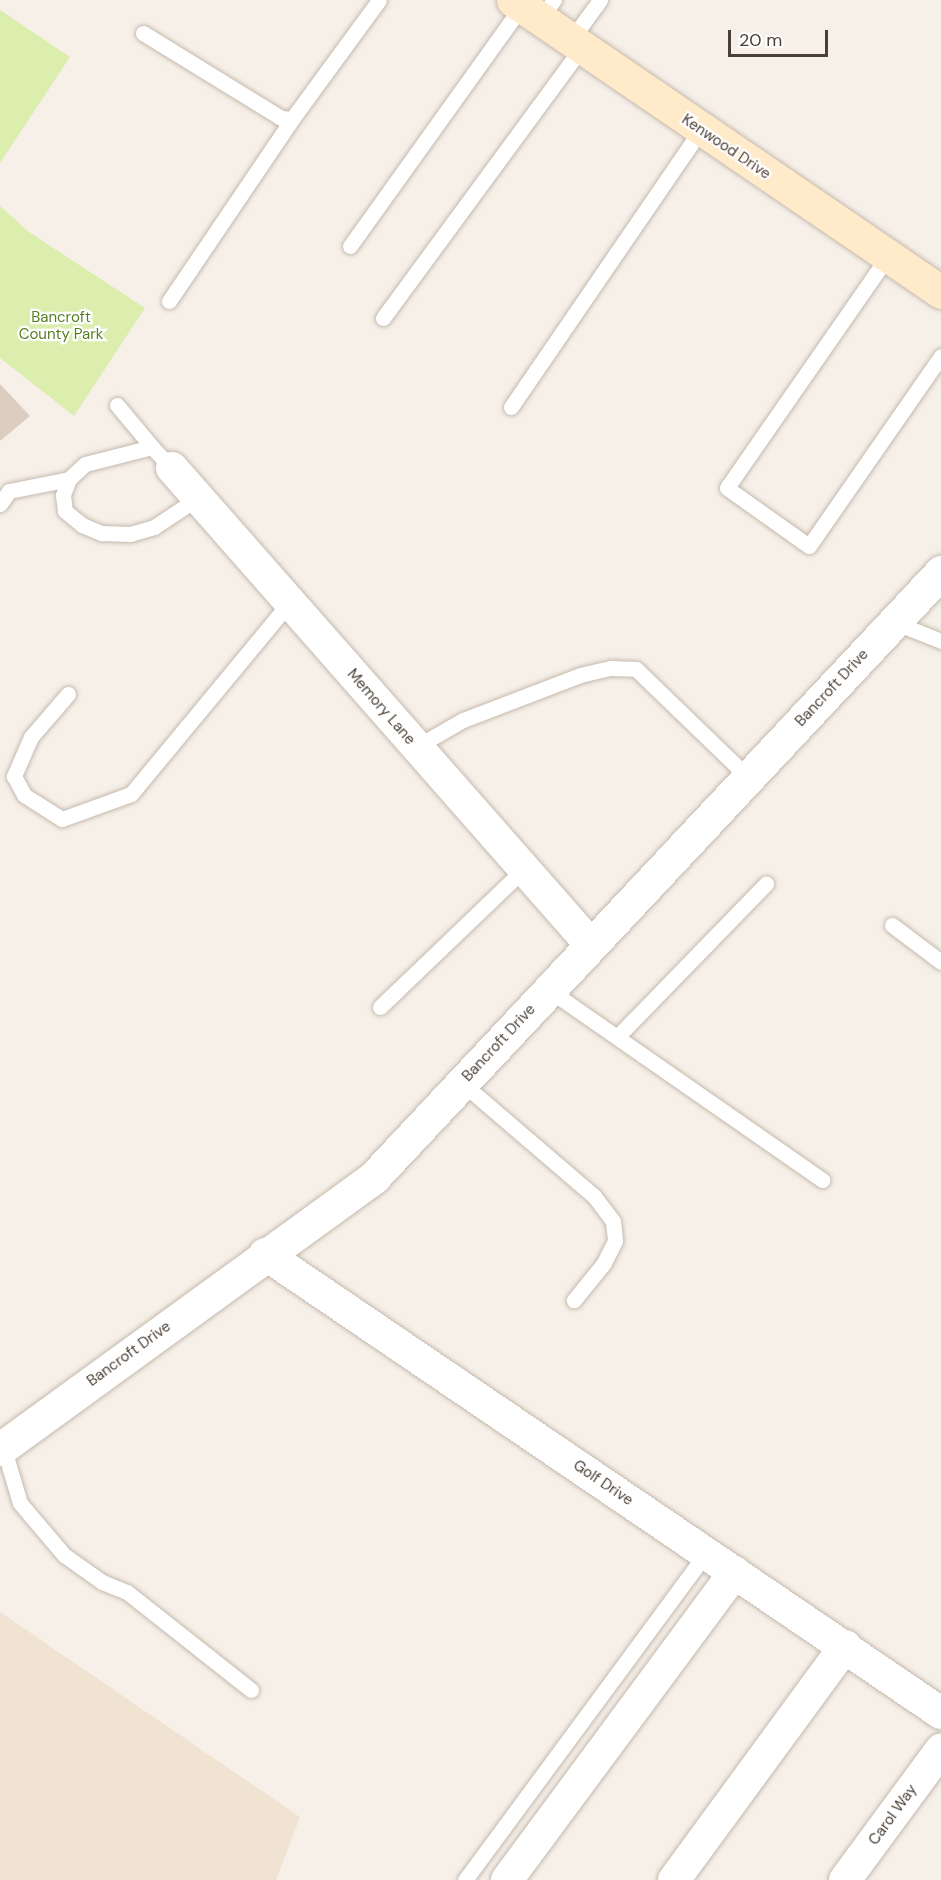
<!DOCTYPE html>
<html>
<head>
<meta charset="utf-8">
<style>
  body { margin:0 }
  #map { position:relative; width:941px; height:1880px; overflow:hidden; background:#f6f0e9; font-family:"DM Sans",sans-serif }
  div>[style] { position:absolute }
  .education>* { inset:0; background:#f1e3d2 }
  .green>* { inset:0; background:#dbeeae }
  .building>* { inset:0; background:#dccdc0 }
  .roads { filter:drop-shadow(0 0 2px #c6b9ad) drop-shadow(0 0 2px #c6b9ad) }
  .service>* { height:15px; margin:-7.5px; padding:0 7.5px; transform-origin:7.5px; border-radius:7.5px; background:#fff }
  .minor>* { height:32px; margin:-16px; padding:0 16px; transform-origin:16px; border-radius:16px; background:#fff }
  .tertiary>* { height:33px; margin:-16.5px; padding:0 16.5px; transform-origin:16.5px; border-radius:16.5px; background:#fff }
  .secondary>* { height:33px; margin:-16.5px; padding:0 16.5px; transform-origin:16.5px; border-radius:16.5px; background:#ffeaca }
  span { translate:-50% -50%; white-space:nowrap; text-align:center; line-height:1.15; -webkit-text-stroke:4.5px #fff; paint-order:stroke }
  .street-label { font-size:15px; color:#4b4036 }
  .park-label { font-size:15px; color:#547f21 }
  .scale { position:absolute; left:728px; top:30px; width:100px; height:27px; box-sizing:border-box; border:3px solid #4b4036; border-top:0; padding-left:8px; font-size:18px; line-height:21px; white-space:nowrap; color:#4b4036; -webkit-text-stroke:4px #fff; paint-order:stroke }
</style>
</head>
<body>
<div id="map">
  <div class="education">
    <i style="clip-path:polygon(0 1612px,300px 1817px,276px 1880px,0 1880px)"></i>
  </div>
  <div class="green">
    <i style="clip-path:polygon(0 10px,70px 57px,0 163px)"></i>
    <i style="clip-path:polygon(0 206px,29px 232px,145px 308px,74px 416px,0 358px)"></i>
  </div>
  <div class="building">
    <i style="clip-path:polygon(0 384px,30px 416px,0 441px)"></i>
  </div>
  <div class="roads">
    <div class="service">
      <i style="left:540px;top:19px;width:24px;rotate:-54deg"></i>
      <i style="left:143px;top:33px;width:162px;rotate:31.6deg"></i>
      <i style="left:281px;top:118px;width:11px;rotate:5deg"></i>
      <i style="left:292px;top:119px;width:147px;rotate:-53.8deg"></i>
      <i style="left:570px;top:41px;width:51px;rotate:-53.8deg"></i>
      <i style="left:350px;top:246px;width:295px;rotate:-54.4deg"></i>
      <i style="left:888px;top:256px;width:282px;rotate:124.8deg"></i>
      <i style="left:727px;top:488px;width:100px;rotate:35.3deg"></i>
      <i style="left:809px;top:546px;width:231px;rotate:-55.2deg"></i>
      <i style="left:169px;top:301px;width:220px;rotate:-55.9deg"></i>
      <i style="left:383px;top:318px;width:335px;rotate:-53.7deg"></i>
      <i style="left:117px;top:405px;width:55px;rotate:50.2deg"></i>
      <i style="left:511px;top:407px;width:336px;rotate:-55.6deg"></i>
      <i style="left:172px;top:468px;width:29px;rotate:-134deg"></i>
      <i style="left:152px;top:447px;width:69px;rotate:165.8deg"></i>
      <i style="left:85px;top:464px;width:22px;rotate:137deg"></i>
      <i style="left:69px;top:479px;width:17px;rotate:111deg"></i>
      <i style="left:63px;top:495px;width:16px;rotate:83deg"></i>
      <i style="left:65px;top:511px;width:22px;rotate:39deg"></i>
      <i style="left:82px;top:525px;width:21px;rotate:23deg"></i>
      <i style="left:101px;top:533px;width:29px;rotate:2deg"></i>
      <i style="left:130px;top:534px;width:25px;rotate:-16deg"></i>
      <i style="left:154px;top:527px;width:53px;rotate:-33.4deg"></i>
      <i style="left:0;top:504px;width:16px;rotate:-55deg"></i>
      <i style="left:9px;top:491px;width:61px;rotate:-11.3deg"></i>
      <i style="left:894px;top:622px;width:51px;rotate:22deg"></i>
      <i style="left:68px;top:694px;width:57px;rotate:130.7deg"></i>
      <i style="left:31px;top:737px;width:43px;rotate:113.6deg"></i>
      <i style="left:14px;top:776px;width:21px;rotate:62deg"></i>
      <i style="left:24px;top:795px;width:45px;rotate:32.3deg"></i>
      <i style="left:62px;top:819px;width:73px;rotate:-19.9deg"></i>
      <i style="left:131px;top:794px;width:249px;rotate:-50.4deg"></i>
      <i style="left:416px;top:747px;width:54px;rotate:-29.9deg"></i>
      <i style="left:463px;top:720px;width:125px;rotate:-21deg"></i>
      <i style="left:580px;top:675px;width:32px;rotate:-13deg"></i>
      <i style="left:611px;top:668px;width:25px;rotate:2deg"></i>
      <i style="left:636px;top:669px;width:156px;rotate:44deg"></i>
      <i style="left:892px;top:925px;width:61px;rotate:37.1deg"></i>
      <i style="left:549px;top:990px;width:333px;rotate:34.8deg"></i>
      <i style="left:380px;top:1007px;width:199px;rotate:-43.8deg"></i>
      <i style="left:617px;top:1037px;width:214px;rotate:-45.8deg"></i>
      <i style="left:462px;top:1083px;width:174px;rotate:40.6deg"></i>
      <i style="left:594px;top:1196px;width:31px;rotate:53deg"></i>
      <i style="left:613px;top:1221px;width:20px;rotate:84deg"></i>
      <i style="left:615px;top:1241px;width:25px;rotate:117deg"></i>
      <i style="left:604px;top:1263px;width:48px;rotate:129deg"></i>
      <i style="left:3px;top:1446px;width:59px;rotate:73.4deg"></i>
      <i style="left:20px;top:1503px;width:68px;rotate:49.8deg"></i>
      <i style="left:64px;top:1555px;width:47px;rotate:35.4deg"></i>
      <i style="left:102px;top:1582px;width:27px;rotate:22deg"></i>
      <i style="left:127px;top:1592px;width:158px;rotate:38.3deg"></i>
      <i style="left:465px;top:1880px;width:406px;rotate:-53.6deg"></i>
    </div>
    <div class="minor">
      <i style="left:172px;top:468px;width:635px;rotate:48.7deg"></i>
      <i style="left:265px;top:1254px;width:817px;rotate:34.18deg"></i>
      <i style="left:507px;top:1880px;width:383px;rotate:-53.5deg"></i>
      <i style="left:674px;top:1880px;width:290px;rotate:-53.8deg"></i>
      <i style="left:845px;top:1880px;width:162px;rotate:-53.6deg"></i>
    </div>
    <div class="tertiary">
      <i style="left:0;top:1449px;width:461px;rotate:-36deg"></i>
      <i style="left:373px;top:1178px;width:831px;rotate:-46.85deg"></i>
    </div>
    <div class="secondary">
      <i style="left:513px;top:0;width:518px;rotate:34.3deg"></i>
    </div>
  </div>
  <div class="street-label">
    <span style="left:726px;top:147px;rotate:34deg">Kenwood Drive</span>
    <span style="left:832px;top:688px;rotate:-47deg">Bancroft Drive</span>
    <span style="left:381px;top:707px;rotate:49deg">Memory Lane</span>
    <span style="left:499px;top:1043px;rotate:-47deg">Bancroft Drive</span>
    <span style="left:129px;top:1354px;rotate:-36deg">Bancroft Drive</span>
    <span style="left:603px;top:1483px;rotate:34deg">Golf Drive</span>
    <span style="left:893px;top:1815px;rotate:-54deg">Carol Way</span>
  </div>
  <div class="park-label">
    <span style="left:61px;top:326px">Bancroft<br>County Park</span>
  </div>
  <div class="scale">20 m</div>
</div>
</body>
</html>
